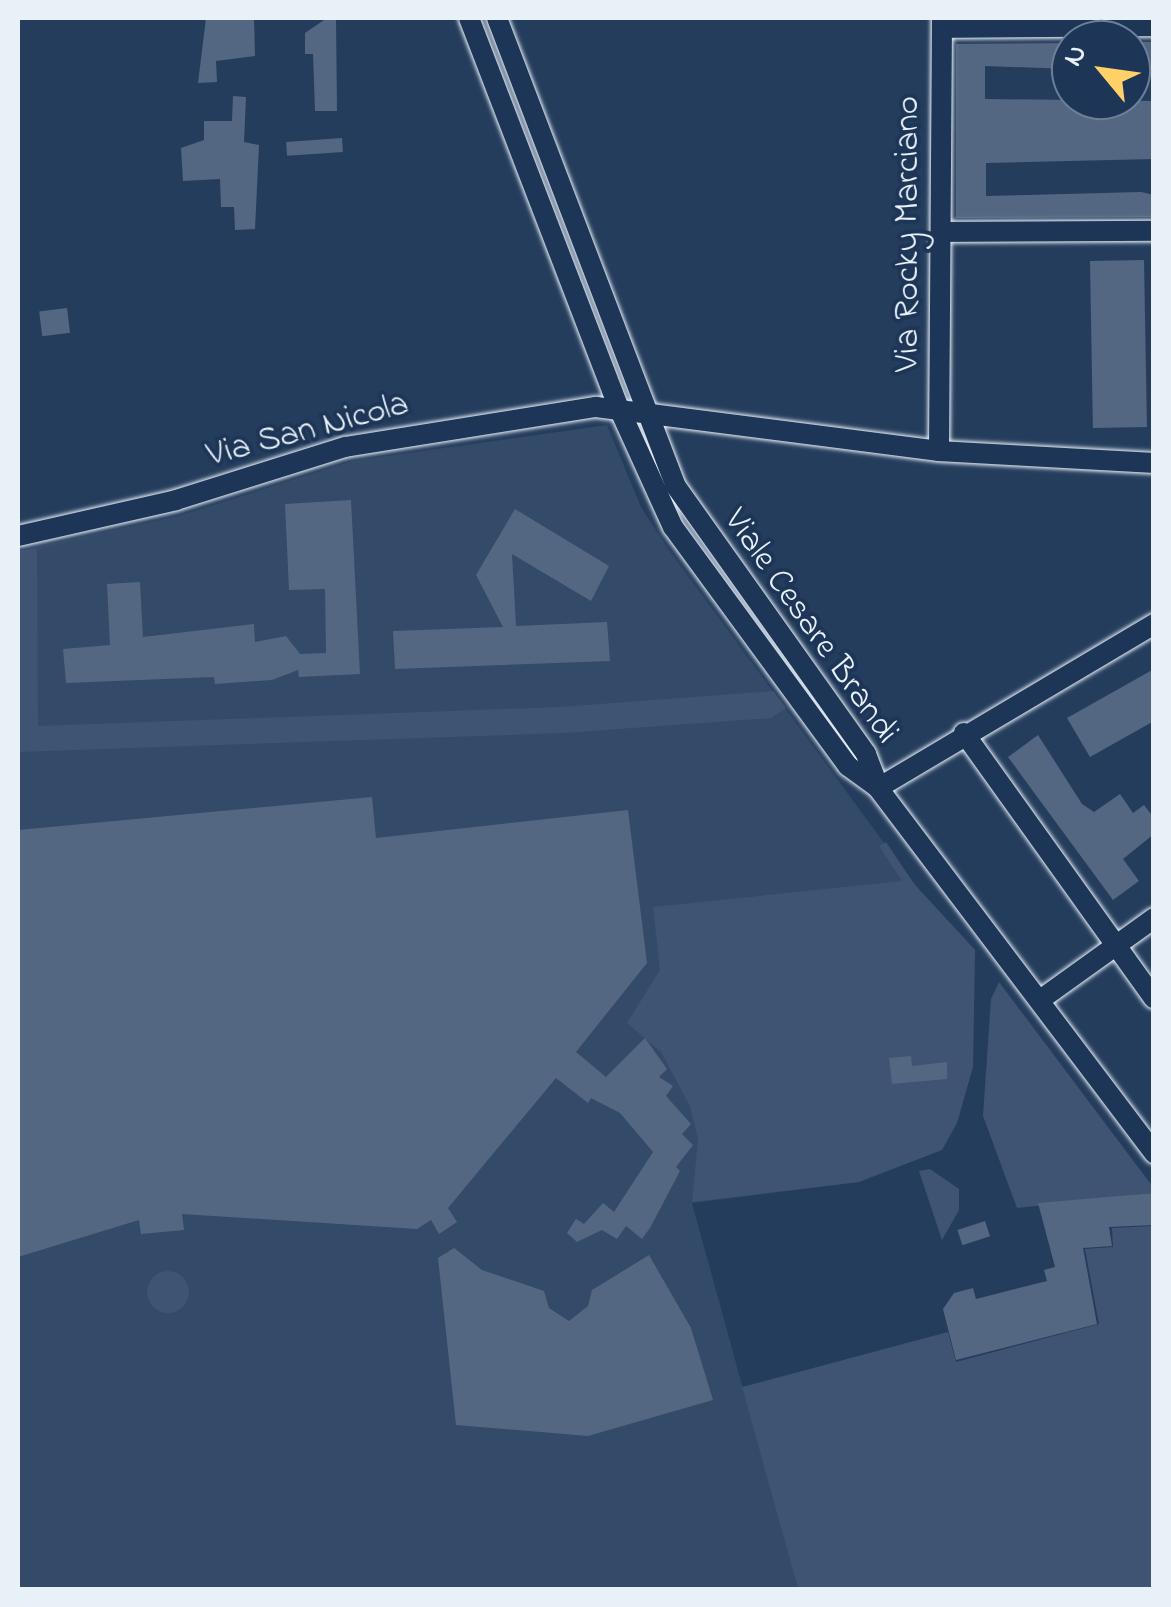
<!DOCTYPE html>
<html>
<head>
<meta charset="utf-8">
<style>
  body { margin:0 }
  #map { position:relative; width:1171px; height:1607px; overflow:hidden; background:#253d5d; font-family:"Indie Flower",sans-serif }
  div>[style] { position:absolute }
  .built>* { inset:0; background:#334a68 }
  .green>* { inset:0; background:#3e5472 }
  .round { border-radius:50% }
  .building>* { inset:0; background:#536782; transform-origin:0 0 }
  .roads { filter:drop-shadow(0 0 2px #e8f1f8) drop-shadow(0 0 2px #e8f1f8) }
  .street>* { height:20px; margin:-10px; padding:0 10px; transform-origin:10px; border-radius:10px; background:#1d3557 }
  span { translate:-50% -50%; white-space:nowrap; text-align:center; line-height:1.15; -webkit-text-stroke:8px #1d3557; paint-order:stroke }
  .street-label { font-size:35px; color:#e8f1f8 }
  .frame { position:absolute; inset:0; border:20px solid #e8f1f8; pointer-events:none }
  .north { position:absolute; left:1051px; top:20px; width:100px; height:100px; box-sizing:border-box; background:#1d3557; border:2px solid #6e8097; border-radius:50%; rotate:299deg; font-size:28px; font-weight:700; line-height:40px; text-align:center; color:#e8f1f8 }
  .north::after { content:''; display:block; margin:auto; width:35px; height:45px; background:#ffd166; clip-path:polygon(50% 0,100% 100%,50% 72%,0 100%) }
</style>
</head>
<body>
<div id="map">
  <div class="built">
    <i style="clip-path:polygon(607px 425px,641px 507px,666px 546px,915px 885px,975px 950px,859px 1182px,692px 1203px,798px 1589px,18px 1589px,18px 551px,179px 516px,353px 461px)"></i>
  </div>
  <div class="green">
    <i style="clip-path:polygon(37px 549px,38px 726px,560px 707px,773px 691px,786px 708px,771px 718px,564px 733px,18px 752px,18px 551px)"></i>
    <i style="clip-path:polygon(886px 842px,915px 885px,975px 950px,973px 1067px,957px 1123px,942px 1150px,859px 1182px,692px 1202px,698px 1139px,690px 1106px,661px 1052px,627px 1023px,660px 970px,653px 907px,902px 881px,879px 846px)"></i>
    <i style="clip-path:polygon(999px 982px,1153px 1187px,1153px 1193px,1017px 1208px,983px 1116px,991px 999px)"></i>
    <i style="clip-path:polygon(930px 1169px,959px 1189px,959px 1210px,942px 1240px,919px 1171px)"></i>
    <i style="clip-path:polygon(1153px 1226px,1153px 1589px,798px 1589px,742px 1387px,948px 1332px,956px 1362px,1099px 1324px,1085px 1249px,1113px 1247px,1112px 1228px)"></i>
    <i class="round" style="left:147px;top:1271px;width:42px;height:42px"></i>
  </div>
  <div class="building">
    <i style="clip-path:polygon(206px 18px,254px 18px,255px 56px,216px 61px,217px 82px,198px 83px)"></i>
    <i style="clip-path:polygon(327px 18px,336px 18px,337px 111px,315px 111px,313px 54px,305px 54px,305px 33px)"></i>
    <i style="left:1131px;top:42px;width:23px;height:23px"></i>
    <i style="clip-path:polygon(1071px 43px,1069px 69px,985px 66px,985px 99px,1154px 101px,1154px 159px,986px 163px,986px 196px,1141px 192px,1154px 195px,1154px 217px,956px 218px,956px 44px)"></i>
    <i style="clip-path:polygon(233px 96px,246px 97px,244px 142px,259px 145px,255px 229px,235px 230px,234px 207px,221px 207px,220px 179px,183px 181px,181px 148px,204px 140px,204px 121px,232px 121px)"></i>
    <i style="left:342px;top:138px;width:14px;height:56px;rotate:86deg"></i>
    <i style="left:1144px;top:260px;width:167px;height:54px;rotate:89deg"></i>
    <i style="left:67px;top:308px;width:25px;height:28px;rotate:83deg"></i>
    <i style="clip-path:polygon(351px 500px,360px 674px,299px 677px,298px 670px,272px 680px,215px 684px,214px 677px,66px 683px,63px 649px,110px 645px,107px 584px,140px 582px,143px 637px,254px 624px,255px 642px,286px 636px,300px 654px,326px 653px,325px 589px,289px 590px,285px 504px)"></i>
    <i style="clip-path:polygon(515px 509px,609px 566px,591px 601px,512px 554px,516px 626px,607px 622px,610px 661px,395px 669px,393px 631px,503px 627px,476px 575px)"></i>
    <i style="clip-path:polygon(1154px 669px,1154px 721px,1090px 757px,1067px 718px)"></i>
    <i style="clip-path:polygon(1038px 735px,1082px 804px,1094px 812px,1120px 794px,1133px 813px,1144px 805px,1154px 818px,1154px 834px,1123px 859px,1139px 881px,1113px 900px,1008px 757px)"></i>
    <i style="clip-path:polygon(372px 797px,376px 838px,628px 810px,647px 963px,576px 1052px,606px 1077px,645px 1038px,667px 1069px,659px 1077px,673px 1086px,666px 1096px,691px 1124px,682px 1134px,693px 1145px,676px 1167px,680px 1171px,650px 1228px,642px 1239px,626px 1226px,617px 1239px,602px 1230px,577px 1242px,567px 1233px,576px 1219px,584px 1224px,603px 1203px,614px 1212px,653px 1152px,620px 1113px,591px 1098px,588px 1103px,556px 1078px,448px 1208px,457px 1222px,439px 1234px,431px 1220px,417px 1229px,182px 1214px,184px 1230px,141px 1234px,139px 1220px,18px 1257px,18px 830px)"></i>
    <i style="clip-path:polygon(911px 1056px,912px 1066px,947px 1062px,947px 1079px,892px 1084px,889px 1058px)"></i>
    <i style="clip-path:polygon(1154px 1193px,1154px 1225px,1109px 1227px,1112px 1246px,1083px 1248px,1097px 1324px,956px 1360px,943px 1309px,954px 1293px,973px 1288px,976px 1299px,1047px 1281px,1044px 1270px,1055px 1267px,1038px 1203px)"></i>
    <i style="left:985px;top:1221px;width:16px;height:29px;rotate:72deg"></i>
    <i style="clip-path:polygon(454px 1248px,482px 1270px,544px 1291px,549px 1308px,569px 1321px,588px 1306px,592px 1290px,649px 1255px,691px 1328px,713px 1400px,588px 1436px,456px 1425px,438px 1258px)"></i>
  </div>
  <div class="roads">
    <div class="street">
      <i style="left:469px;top:18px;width:416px;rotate:69deg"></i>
      <i style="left:618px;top:406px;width:133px;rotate:65.6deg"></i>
      <i style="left:673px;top:527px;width:296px;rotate:53.8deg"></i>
      <i style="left:848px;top:766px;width:37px;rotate:36deg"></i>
      <i style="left:878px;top:788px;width:458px;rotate:52.9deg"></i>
      <i style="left:497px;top:18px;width:500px;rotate:69.1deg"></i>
      <i style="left:675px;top:485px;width:330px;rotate:54.6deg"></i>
      <i style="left:866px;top:754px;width:34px;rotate:69deg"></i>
      <i style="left:942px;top:28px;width:212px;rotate:-0.5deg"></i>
      <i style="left:941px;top:232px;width:213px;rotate:-0.3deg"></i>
      <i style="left:939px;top:451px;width:433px;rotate:-89.6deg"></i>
      <i style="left:18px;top:536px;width:162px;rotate:-12.8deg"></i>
      <i style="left:176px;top:500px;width:177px;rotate:-17.4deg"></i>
      <i style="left:345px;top:447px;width:254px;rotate:-9.1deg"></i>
      <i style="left:596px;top:407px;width:346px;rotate:7.3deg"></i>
      <i style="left:939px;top:451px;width:215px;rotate:3.2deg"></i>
      <i style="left:964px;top:733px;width:326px;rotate:54.4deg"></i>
      <i style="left:878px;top:788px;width:321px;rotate:-30.7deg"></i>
      <i style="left:1040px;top:1000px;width:140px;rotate:-35.7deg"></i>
    </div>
  </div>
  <div class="street-label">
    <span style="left:909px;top:234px;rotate:-90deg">Via Rocky Marciano</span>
    <span style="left:308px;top:431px;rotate:-15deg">Via San Nicola</span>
    <span style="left:810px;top:627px;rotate:55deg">Viale Cesare Brandi</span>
  </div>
  <div class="frame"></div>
  <div class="north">N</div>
</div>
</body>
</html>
